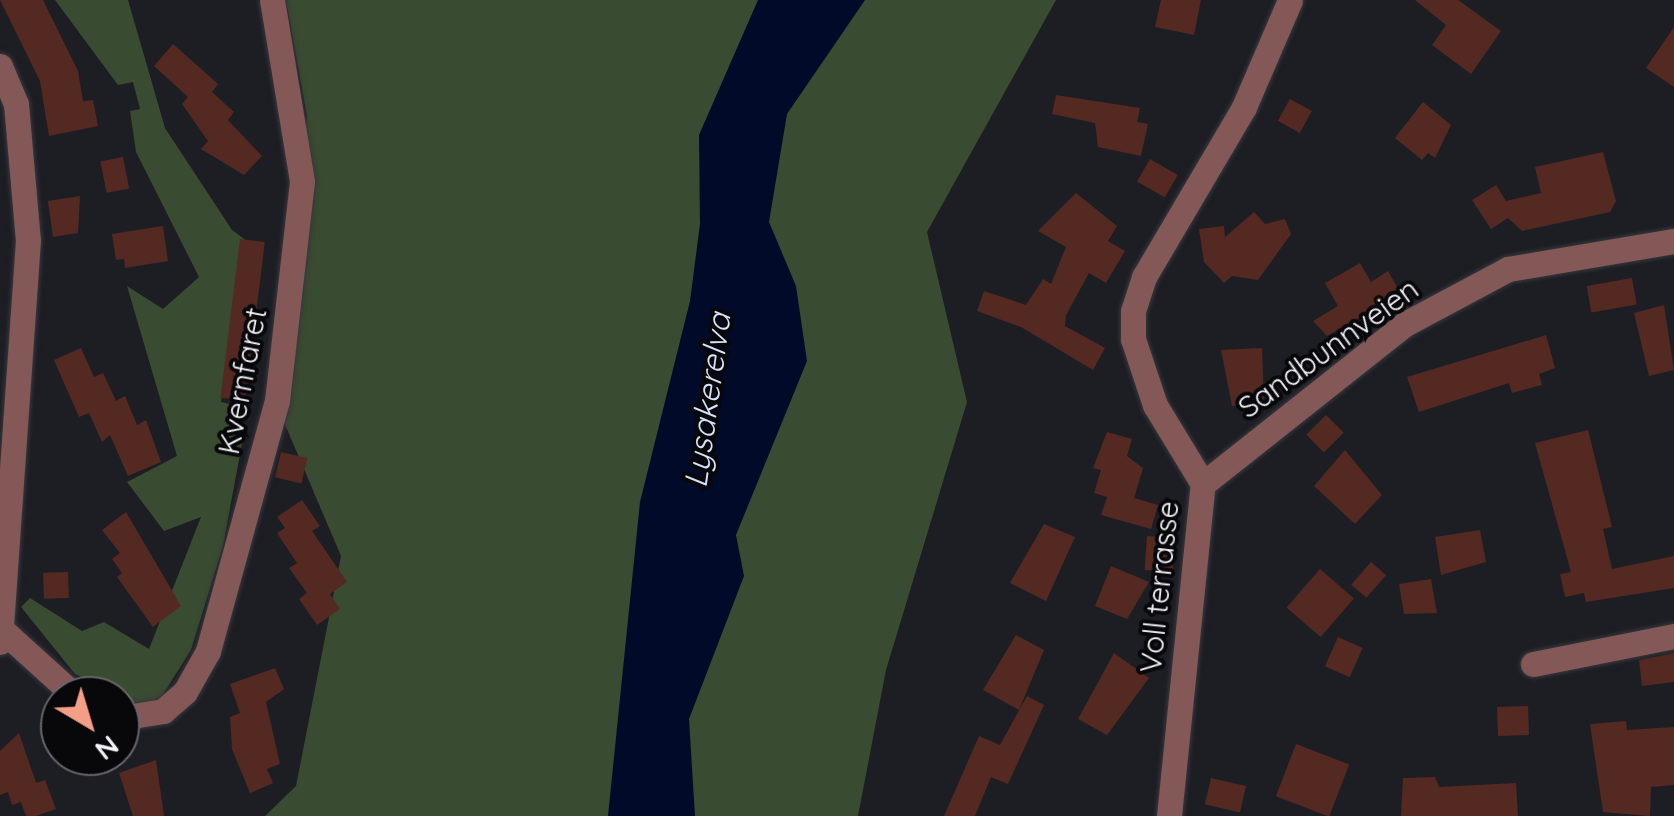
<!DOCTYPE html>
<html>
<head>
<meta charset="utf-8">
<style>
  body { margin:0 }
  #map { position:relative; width:1674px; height:816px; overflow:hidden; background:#1d1e24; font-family:Quicksand,sans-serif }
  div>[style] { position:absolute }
  .green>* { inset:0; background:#394b31 }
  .water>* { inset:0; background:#020a29 }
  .building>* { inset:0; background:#542921; transform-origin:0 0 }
  .roads { filter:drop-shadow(0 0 2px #37383d) drop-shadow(0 0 2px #37383d) }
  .minor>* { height:25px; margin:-12.5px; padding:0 12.5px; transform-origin:12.5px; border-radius:12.5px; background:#835857 }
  span { translate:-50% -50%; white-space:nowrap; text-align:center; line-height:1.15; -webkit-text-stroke:8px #08080b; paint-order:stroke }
  .street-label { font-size:30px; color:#f3f4f8 }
  .water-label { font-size:32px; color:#d7e4fe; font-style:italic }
  .north { position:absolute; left:40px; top:676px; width:100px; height:100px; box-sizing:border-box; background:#08080b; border:2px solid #66666a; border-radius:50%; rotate:142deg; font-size:28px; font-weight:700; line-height:40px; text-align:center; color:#f3f4f8 }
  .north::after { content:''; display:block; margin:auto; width:35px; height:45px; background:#f49e88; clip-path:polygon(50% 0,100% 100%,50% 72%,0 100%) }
</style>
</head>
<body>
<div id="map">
  <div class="green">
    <i style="clip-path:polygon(55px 0,128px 0,165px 128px,232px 230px,247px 241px,221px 402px,238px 406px,243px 438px,223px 546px,191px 650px,162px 696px,133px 713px,120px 696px,75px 674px,21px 607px,30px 598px,82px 631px,104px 622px,149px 649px,201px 517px,164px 531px,127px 482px,177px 456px,127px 286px,163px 309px,199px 277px,136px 152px,130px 111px,140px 109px,133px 82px,118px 85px)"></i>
    <i style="clip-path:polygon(286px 0,1056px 0,927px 232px,967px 402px,886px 670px,858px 816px,265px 816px,296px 786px,341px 556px,278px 408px,307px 116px)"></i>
  </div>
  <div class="water">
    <i style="clip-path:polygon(758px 0,865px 0,787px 114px,769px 222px,796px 286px,807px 361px,736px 535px,744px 576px,689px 719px,695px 816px,608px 816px,640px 502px,690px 301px,700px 224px,699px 135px)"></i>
  </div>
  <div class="building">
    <i style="clip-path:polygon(0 0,43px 0,78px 71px,83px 101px,93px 100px,98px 126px,49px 136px,40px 81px)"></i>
    <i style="clip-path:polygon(1161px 0,1201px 0,1194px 35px,1155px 27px)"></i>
    <i style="clip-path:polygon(1415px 0,1458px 0,1501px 31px,1471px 74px,1432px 45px,1446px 25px)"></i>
    <i style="clip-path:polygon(1674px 27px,1674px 87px,1646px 68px)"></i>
    <i style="clip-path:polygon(173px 44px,218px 84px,212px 92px,234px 112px,228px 120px,262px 156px,244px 175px,201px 149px,208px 141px,182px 104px,188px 97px,154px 66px)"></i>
    <i style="clip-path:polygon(1056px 95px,1140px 108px,1137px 122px,1148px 124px,1141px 156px,1098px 147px,1095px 123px,1052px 114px)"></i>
    <i style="left:1290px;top:99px;width:25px;height:25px;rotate:29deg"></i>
    <i style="clip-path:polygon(1423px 102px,1451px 125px,1435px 158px,1428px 153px,1422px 160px,1395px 138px)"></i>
    <i style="clip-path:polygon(1603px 152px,1616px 201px,1610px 212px,1522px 231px,1508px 218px,1491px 229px,1472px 200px,1496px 185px,1506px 201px,1541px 193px,1535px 167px)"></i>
    <i style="left:123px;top:157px;width:32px;height:23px;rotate:79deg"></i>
    <i style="left:1150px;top:159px;width:32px;height:26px;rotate:30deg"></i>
    <i style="clip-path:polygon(1076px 193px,1117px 226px,1108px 241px,1125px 251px,1106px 283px,1089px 273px,1066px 315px,1065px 326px,1105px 348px,1093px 370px,1021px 327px,977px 311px,984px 291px,1026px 305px,1043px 279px,1051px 284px,1066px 247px,1038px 231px)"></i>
    <i style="clip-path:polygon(80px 196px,78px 233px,53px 237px,48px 201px)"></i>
    <i style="clip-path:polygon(1254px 212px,1265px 224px,1285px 219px,1291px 234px,1258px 280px,1232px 276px,1224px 283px,1204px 262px,1199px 229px,1224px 226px,1225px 237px)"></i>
    <i style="clip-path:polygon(163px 226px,168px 261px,125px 268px,124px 259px,116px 260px,112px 234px)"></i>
    <i style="left:240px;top:239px;width:25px;height:160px;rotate:7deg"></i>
    <i style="clip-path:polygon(1360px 263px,1371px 282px,1388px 271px,1401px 294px,1327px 336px,1313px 321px,1338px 306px,1325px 283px)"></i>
    <i style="left:1632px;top:278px;width:27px;height:46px;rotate:80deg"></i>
    <i style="clip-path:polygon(1664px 305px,1674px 370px,1649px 376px,1634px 313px)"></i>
    <i style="clip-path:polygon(1546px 335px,1555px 368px,1539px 374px,1542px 385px,1512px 393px,1509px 383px,1419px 412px,1407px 377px)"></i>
    <i style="clip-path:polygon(81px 348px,94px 377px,103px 373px,116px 401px,125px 396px,137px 425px,146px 420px,161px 462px,128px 476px,110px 435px,102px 442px,89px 413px,79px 417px,54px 360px)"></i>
    <i style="clip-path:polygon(1262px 348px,1264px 405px,1232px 406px,1221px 350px)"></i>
    <i style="left:1326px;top:415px;width:25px;height:28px;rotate:45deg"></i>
    <i style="clip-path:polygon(1588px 430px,1612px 527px,1603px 529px,1612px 569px,1674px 556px,1674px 588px,1586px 602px,1584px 593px,1565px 597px,1560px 574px,1571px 572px,1535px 443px)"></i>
    <i style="clip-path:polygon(1107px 432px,1132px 439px,1127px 456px,1143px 468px,1134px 498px,1158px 505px,1151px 529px,1101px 515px,1107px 497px,1094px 493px,1101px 470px,1093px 468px)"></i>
    <i style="clip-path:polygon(1345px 450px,1382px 495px,1355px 524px,1314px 486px)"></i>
    <i style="left:281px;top:452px;width:27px;height:26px;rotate:13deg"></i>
    <i style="clip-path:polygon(302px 500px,320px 526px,312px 531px,347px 582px,330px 594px,340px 609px,317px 625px,299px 599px,307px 593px,289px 568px,297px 563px,277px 533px,285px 528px,277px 517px)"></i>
    <i style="clip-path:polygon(126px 512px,181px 606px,153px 627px,117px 577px,122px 573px,112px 559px,120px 553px,102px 530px)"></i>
    <i style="clip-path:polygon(1044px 524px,1075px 537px,1046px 601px,1010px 583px)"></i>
    <i style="clip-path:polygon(1480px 530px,1486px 562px,1441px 575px,1435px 537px)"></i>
    <i style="left:1147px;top:536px;width:28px;height:34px;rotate:4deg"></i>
    <i style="left:1371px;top:562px;width:20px;height:30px;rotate:41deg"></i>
    <i style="clip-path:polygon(1111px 566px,1149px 582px,1127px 619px,1095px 606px)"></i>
    <i style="left:1320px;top:569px;width:45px;height:51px;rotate:41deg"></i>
    <i style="left:68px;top:572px;width:26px;height:25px;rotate:88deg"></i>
    <i style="clip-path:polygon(1431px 579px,1437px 613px,1404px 614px,1399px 584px)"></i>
    <i style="clip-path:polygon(1016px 635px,1044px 650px,1019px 710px,983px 690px)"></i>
    <i style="left:1338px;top:637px;width:27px;height:32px;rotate:24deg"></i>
    <i style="clip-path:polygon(1114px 653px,1149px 678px,1107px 735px,1078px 719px)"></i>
    <i style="clip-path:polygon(1674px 653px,1674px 682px,1642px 686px,1639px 660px)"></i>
    <i style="clip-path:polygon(275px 668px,284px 689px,266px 702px,280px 764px,267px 769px,273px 783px,250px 793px,232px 749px,230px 717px,240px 713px,230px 684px)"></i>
    <i style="clip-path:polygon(1027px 696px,1044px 705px,1008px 784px,991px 777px,975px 816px,944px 816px,979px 736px,1000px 745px)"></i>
    <i style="left:1528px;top:706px;width:29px;height:31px;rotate:88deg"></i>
    <i style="clip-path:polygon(1626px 721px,1627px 730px,1674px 727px,1674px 785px,1651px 787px,1650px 816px,1603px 812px,1590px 724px)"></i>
    <i style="clip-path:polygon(19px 733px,36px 783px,45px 780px,56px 809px,36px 816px,26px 816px,21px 802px,12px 805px,8px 792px,0 795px,0 751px)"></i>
    <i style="left:1296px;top:744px;width:57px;height:56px;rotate:21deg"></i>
    <i style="clip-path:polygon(156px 760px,164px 816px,133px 816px,119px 773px)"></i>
    <i style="clip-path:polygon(1435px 777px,1439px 787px,1516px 783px,1518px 816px,1401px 816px,1403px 778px)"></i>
    <i style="left:1211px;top:778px;width:36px;height:27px;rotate:13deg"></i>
  </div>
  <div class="roads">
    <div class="minor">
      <i style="left:0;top:66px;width:41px;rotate:67.2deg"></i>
      <i style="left:16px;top:104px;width:137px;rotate:85deg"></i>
      <i style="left:28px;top:240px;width:403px;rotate:94deg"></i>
      <i style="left:1203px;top:484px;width:258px;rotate:-38.4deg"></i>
      <i style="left:1405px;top:324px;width:117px;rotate:-28.1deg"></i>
      <i style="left:1508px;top:269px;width:168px;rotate:-9.6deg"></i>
      <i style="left:0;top:628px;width:101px;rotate:42.2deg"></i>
      <i style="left:1533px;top:664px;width:144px;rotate:-11.2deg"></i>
      <i style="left:120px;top:718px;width:44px;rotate:-9.2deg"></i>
      <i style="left:163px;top:711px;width:29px;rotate:-41deg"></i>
      <i style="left:185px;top:692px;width:47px;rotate:-60.7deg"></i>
      <i style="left:208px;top:651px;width:259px;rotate:-74.6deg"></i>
      <i style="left:277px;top:401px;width:221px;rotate:-83.5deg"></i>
      <i style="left:302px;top:181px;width:183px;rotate:-99.4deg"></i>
      <i style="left:1169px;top:816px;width:334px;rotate:-84.2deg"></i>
      <i style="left:1203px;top:484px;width:92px;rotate:-121.3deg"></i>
      <i style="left:1155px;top:405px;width:70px;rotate:-108.4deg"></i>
      <i style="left:1133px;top:339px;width:28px;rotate:-90deg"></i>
      <i style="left:1133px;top:311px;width:36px;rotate:-72deg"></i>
      <i style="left:1144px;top:277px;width:197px;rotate:-59.5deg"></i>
      <i style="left:1244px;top:107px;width:116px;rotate:-66.7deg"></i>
    </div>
  </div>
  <div class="street-label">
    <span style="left:1328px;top:348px;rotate:-36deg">Sandbunnveien</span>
    <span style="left:242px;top:381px;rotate:-79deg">Kvernfaret</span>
    <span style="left:1159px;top:587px;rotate:-84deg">Voll terrasse</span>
  </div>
  <div class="water-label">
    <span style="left:707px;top:400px;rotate:-82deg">Lysakerelva</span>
  </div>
  <div class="north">N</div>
</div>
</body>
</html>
